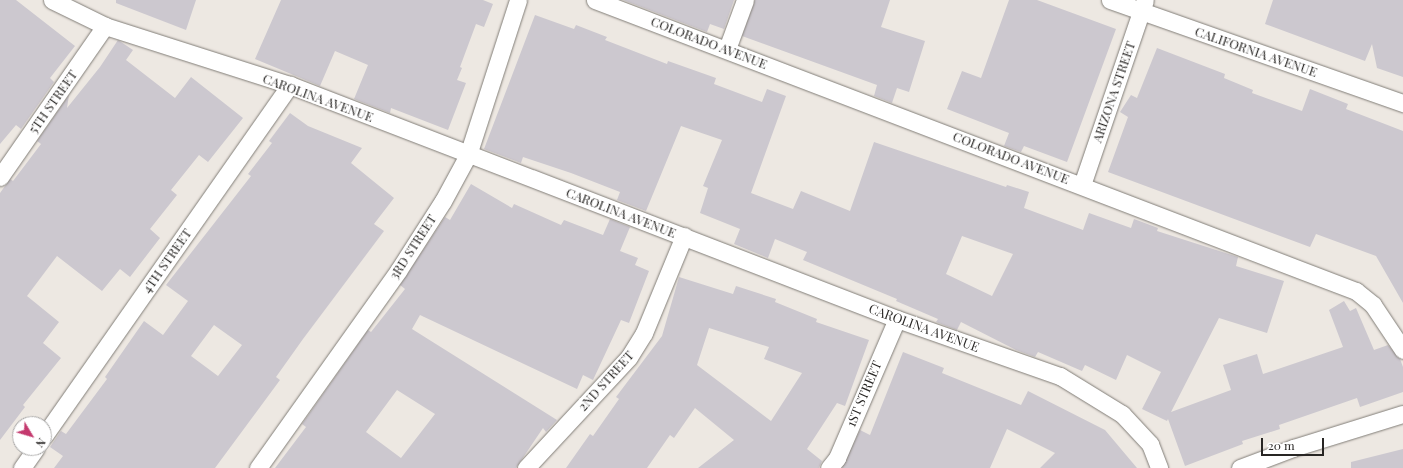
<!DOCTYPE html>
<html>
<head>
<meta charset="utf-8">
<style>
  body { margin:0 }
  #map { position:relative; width:1403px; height:468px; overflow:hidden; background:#ede8e2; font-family:"Playfair Display",serif }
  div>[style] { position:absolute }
  .building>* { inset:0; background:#ccc8cf }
  .roads { filter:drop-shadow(0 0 1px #817d77) drop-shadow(0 0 1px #817d77) }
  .street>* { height:17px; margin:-8.5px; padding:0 8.5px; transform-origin:8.5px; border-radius:8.5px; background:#fff }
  span { translate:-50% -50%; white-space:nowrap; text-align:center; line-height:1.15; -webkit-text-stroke:3px #fff; paint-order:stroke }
  .street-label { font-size:13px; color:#282624 }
  .north { position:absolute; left:12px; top:416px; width:40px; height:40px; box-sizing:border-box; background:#fff; border:1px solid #a9a8a7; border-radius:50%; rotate:128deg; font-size:11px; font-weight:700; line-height:16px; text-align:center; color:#282624 }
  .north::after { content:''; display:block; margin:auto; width:14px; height:18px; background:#c4396e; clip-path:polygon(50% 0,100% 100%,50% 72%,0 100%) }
  .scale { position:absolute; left:1261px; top:438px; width:63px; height:18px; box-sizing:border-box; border:2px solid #282624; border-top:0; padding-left:5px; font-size:12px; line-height:14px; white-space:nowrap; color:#282624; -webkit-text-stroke:3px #fff; paint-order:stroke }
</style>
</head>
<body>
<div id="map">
  <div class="building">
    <i style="clip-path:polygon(0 0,16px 0,75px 46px,50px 78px,54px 82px,21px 129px,16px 125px,0 144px)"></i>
    <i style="clip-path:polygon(116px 0,196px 0,186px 30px,116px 3px)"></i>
    <i style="clip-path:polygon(281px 0,483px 0,493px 4px,484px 27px,476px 24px,460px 67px,462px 68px,457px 80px,466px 83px,448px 130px,391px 108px,390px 113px,354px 99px,368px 65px,335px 51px,320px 86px,255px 59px)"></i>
    <i style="clip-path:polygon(623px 0,734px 0,724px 29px,710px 24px,707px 32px)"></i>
    <i style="clip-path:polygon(755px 0,890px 0,881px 27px,925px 41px,909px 92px,897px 88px,892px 103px,874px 96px,877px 85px,742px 36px)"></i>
    <i style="clip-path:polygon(1009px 0,1037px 0,1116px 29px,1067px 162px,1024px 146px,1021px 152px,1004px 146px,1009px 133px,947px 109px,962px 71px,981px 78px)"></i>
    <i style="clip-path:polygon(1273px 0,1403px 0,1403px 77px,1377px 68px,1372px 44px,1365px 61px,1265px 24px)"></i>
    <i style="clip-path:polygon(evenodd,535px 15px,574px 29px,576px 25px,607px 37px,605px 40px,667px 64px,668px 61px,716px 78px,714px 84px,762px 102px,767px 89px,786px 96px,751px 193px,793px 209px,801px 191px,850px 211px,874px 142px,1006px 187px,1007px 185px,1029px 192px,1024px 208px,1083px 230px,1089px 213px,1131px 228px,1134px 219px,1158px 228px,1157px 231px,1238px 257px,1236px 266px,1284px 281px,1267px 333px,1219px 318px,1171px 412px,1231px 390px,1223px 365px,1257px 354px,1263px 374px,1343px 347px,1329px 310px,1344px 301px,1350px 311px,1356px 308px,1374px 350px,1388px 345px,1400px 359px,1403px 367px,1403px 392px,1360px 407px,1357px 398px,1279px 425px,1280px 429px,1242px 441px,1243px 444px,1185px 466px,1168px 419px,1167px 421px,1142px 409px,1161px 372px,1127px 355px,1116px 380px,1085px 365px,1082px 371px,1038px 352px,1035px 357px,1016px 350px,961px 322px,957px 330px,936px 322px,938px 319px,896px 301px,897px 299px,803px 260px,807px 252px,775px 239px,768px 258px,734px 244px,740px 229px,700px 213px,708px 188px,703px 186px,722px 140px,681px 126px,646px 211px,617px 200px,620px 192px,571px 173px,523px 157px,521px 163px,484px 149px,535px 15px,962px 236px,1013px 254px,992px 296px,946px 274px,962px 236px)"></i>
    <i style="clip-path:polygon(118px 40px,133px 50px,126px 60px,175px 98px,191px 77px,243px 118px,208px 162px,199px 155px,171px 190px,177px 195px,150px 229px,160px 238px,130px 277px,120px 269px,102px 291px,57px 256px,27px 296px,59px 322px,43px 343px,61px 358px,23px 405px,25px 407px,0 440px,0 193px,10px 179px,13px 181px,41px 144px,37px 141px,69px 95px,67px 108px,100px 67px)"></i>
    <i style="clip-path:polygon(1157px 48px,1225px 74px,1224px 78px,1253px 90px,1252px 93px,1302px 111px,1310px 89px,1348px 104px,1346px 109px,1403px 131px,1403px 303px,1376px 256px,1316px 234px,1310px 247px,1108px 172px,1128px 117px,1120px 112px,1131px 95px,1137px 98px)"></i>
    <i style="clip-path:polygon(evenodd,290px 113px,308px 126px,362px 148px,351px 163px,394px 198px,374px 224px,384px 231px,303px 339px,276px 377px,280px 380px,215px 468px,54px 468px,63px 456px,50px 447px,61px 431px,66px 434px,107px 379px,105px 377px,144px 321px,163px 335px,188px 301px,166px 285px,251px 176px,248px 174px,272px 143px,269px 141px,290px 113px,214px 325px,242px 345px,218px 376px,191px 356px,214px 325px)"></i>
    <i style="clip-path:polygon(evenodd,471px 184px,512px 208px,514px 204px,561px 225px,564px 220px,603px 235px,610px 219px,630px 227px,620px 251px,638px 258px,635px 265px,649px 271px,629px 323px,621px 320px,593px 380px,583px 375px,577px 389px,420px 315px,412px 329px,557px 420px,546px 432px,543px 428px,516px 468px,275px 468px,306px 427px,302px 424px,368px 330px,371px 332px,405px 289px,400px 285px,445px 217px,450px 220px,471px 184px,397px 390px,435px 414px,401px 458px,366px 432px,397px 390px)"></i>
    <i style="clip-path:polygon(evenodd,679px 277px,733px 294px,736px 286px,776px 299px,775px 302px,817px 319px,816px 322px,869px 340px,845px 406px,837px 403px,807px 449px,822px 461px,819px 468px,698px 468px,734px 440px,695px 408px,674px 438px,670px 435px,647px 468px,566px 468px,590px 434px,593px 436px,619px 399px,616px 397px,662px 336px,679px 277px,709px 328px,769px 347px,764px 359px,802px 373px,771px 421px,697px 365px,709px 328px)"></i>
    <i style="clip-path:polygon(903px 352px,944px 368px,942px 373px,1021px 405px,1028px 391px,1105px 430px,1137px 468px,1040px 468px,1055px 453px,1007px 429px,990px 468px,842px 468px,860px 430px,870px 435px)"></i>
    <i style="clip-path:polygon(1403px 449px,1403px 468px,1351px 468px,1351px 462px)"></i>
  </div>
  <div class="roads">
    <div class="street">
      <i style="left:52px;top:0;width:59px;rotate:26.1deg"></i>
      <i style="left:105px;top:26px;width:194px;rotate:17.7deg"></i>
      <i style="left:290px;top:85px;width:651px;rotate:21.08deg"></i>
      <i style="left:897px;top:319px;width:173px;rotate:19.3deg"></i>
      <i style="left:1060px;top:376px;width:73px;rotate:31.5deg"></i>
      <i style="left:1122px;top:414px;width:41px;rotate:47deg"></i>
      <i style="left:1150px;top:444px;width:26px;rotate:69deg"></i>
      <i style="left:595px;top:0;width:815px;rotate:20.93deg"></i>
      <i style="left:1356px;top:291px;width:22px;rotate:39deg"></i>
      <i style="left:1373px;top:305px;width:54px;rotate:56.3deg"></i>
      <i style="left:1110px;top:0;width:311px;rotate:19.4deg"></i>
      <i style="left:727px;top:49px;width:52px;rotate:-69.8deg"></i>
      <i style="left:0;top:177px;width:184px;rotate:-55.2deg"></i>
      <i style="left:1082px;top:185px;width:195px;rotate:-71.2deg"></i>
      <i style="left:44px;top:436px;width:429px;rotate:-55deg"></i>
      <i style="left:22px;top:468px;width:24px;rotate:-55deg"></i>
      <i style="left:258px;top:468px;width:242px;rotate:-54.6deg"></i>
      <i style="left:398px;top:271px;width:83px;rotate:-57.3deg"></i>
      <i style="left:443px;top:201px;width:52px;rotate:-61.5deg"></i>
      <i style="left:468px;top:155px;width:163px;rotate:-72.1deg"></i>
      <i style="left:526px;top:468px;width:151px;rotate:-47.1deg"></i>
      <i style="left:629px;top:357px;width:28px;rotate:-58deg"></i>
      <i style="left:644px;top:333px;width:105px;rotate:-67.6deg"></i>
      <i style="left:829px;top:468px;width:13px;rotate:-51deg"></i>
      <i style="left:837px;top:458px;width:151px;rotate:-66.7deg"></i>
      <i style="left:1240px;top:468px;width:57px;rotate:-20.7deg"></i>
      <i style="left:1293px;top:448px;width:115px;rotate:-17.2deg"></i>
    </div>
  </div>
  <div class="street-label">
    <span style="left:709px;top:43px;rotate:21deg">COLORADO AVENUE</span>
    <span style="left:1256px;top:52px;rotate:19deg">CALIFORNIA AVENUE</span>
    <span style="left:1114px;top:92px;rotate:-71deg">ARIZONA STREET</span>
    <span style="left:318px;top:98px;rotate:20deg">CAROLINA AVENUE</span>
    <span style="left:53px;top:102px;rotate:-55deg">5TH STREET</span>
    <span style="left:1011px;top:158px;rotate:21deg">COLORADO AVENUE</span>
    <span style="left:621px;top:213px;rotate:21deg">CAROLINA AVENUE</span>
    <span style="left:413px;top:247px;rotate:-57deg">3RD STREET</span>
    <span style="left:167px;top:261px;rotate:-55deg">4TH STREET</span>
    <span style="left:924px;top:328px;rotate:20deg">CAROLINA AVENUE</span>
    <span style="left:606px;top:381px;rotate:-48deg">2ND STREET</span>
    <span style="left:864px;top:394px;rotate:-67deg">1ST STREET</span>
  </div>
  <div class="north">N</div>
  <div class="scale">20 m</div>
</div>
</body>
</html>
